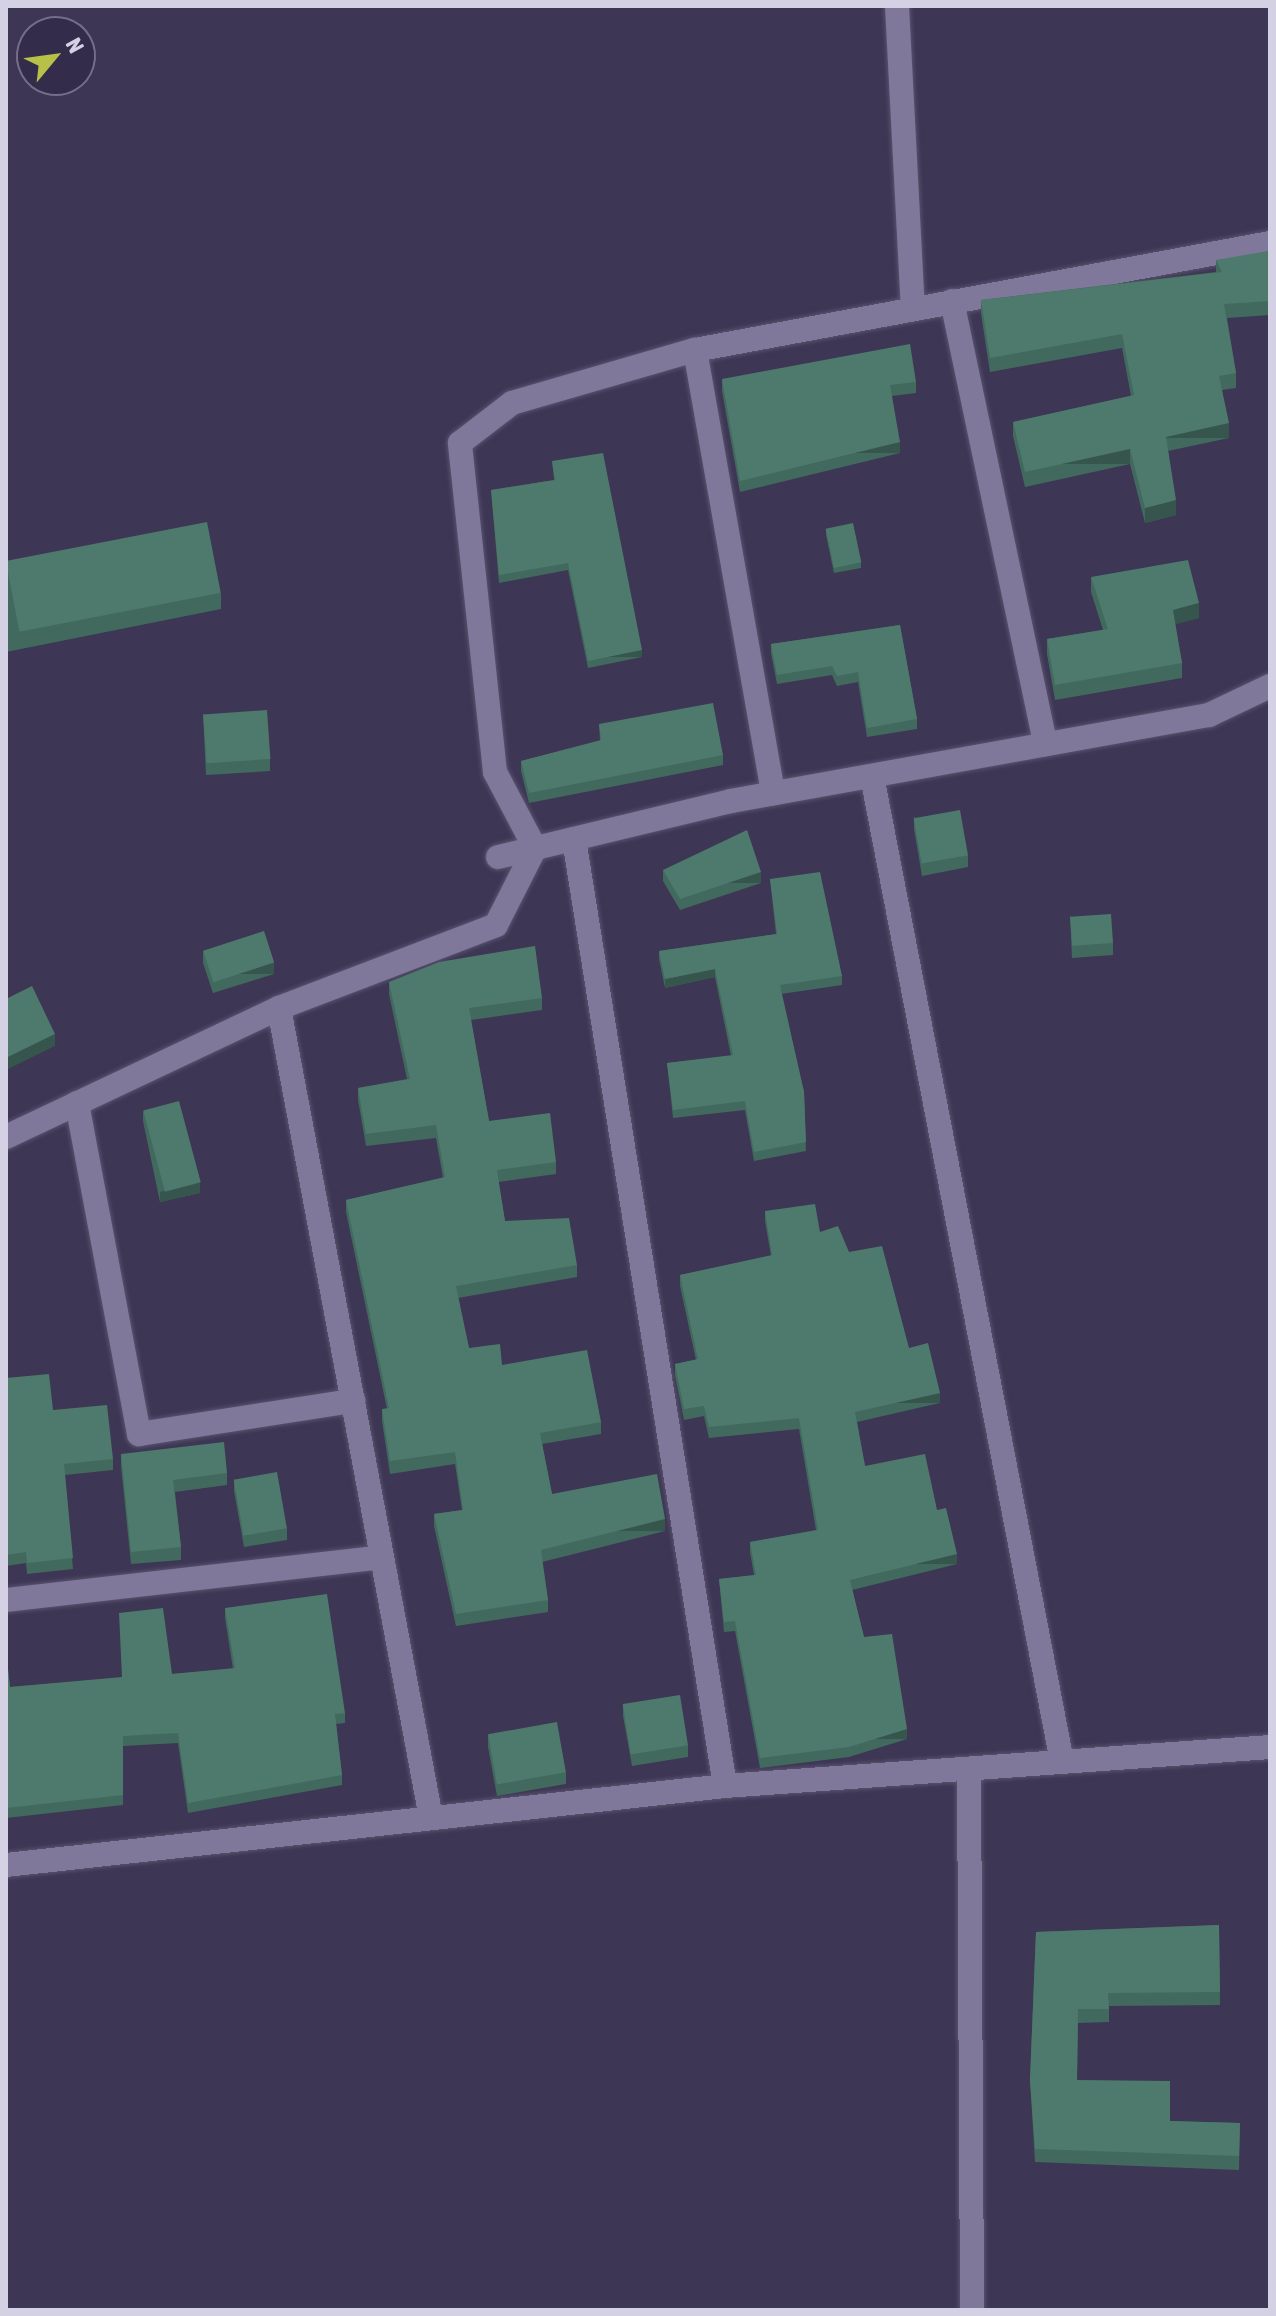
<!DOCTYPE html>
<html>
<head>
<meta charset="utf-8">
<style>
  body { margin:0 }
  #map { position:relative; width:1276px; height:2316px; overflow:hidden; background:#3d3655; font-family:"Asap Condensed",sans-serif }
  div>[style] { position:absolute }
  .roads { filter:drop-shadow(0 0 2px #59536d) drop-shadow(0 0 2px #59536d) }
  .street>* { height:24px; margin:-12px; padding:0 12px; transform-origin:12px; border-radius:12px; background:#7f789b }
  .wall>* { inset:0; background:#42695e }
  .shaded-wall>* { inset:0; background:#36554c; transform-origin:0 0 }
  .building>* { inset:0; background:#4d7a6d; transform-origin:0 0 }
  span { translate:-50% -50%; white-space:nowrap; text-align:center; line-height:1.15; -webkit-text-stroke:8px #332c4a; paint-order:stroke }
  .frame { position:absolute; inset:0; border:8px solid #d5d1e5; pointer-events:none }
  .north { position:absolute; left:16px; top:16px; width:80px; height:80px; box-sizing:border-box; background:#332c4a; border:2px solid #746e88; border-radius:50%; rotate:61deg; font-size:22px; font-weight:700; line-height:32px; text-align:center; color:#d5d1e5 }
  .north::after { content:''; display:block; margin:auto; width:28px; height:36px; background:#b7c148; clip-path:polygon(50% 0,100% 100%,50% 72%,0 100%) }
</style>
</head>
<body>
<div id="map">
  <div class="roads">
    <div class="street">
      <i style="left:897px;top:6px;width:302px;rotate:87deg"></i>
      <i style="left:952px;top:301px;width:453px;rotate:78.1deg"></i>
      <i style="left:695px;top:350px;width:450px;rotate:80deg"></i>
      <i style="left:872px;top:776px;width:1004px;rotate:79.09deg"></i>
      <i style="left:574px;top:839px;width:959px;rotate:80.94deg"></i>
      <i style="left:498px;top:857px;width:240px;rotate:-13.5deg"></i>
      <i style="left:731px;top:801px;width:486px;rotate:-10.2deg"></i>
      <i style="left:1209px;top:715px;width:68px;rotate:-25.4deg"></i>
      <i style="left:279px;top:1008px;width:824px;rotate:79.37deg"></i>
      <i style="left:77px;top:1103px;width:337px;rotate:79.4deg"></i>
      <i style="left:139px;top:1434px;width:217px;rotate:-8.8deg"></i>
      <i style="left:6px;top:1137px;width:302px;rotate:-25.3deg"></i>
      <i style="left:279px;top:1008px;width:232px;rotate:-20.9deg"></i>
      <i style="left:496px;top:925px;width:86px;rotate:-63.1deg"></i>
      <i style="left:535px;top:848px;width:86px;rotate:-117.8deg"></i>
      <i style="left:495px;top:772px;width:331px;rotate:-96.1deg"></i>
      <i style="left:460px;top:443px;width:66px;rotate:-37.6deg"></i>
      <i style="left:512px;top:403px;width:191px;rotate:-16.2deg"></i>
      <i style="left:695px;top:350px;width:585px;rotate:-10.54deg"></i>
      <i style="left:6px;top:1600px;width:378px;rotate:-6.5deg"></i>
      <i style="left:969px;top:1769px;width:541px;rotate:89.68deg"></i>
      <i style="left:6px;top:1865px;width:723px;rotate:-6.27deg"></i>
      <i style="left:725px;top:1786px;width:546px;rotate:-4.09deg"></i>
    </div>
  </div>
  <div class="wall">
    <i style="clip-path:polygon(1216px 260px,1270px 261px,1270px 315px,1227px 318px,1236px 373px,1236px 388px,1222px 390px,1229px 438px,1168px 451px,1176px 515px,1145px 523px,1130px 464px,1025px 487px,1013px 436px,1013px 422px,1131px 396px,1122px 348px,990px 372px,981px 314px,981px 300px,1216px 272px)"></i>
    <i style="clip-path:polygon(722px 379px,916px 382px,916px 393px,892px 396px,900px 453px,740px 492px,722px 391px)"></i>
    <i style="clip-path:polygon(552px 461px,642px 657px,588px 668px,568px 570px,499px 583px,491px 490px,554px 480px)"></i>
    <i style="clip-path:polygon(826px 529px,861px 562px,861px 568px,834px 573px,826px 535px)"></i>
    <i style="clip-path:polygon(6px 563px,221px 593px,221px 609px,6px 652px)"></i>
    <i style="clip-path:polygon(1091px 577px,1199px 618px,1175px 624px,1182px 663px,1182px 678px,1055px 700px,1047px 654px,1047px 639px,1103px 630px,1091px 592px)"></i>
    <i style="clip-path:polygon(900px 625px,917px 719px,917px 729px,867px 737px,858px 682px,837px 686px,832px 675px,777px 684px,771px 653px,771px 644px)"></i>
    <i style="clip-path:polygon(203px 714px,270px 759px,270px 771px,206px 775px)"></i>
    <i style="clip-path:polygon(599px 724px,723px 755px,723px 765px,529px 803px,521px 771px,521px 761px,600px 741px)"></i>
    <i style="clip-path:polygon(914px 817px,968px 855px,968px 867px,922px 876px,914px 829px)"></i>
    <i style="clip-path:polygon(663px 870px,761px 883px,680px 910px,663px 881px)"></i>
    <i style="clip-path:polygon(770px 879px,842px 976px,842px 985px,781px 994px,804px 1092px,806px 1151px,754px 1161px,745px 1110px,673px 1118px,667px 1063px,731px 1056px,715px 977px,665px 988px,659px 959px,659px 951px,776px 934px)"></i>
    <i style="clip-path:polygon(1070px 916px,1113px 943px,1113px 955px,1072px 958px)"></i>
    <i style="clip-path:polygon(203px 951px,274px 974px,213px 993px,203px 963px)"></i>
    <i style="clip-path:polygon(389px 982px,542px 998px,542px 1010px,471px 1020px,489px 1121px,556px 1162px,556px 1174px,498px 1182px,505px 1221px,577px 1265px,577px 1277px,458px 1298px,469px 1348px,502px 1365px,601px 1422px,601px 1434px,542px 1444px,552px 1494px,665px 1531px,542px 1562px,548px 1600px,548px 1612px,456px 1626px,434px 1526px,434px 1514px,462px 1510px,455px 1464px,390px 1474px,382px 1421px,382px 1409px,387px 1409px,346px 1212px,346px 1200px,443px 1178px,436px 1138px,366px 1146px,358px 1100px,358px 1088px,407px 1079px,389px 994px)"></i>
    <i style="clip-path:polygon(143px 1111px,200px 1193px,160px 1202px,143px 1121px)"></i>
    <i style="clip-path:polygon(765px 1211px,820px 1232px,849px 1252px,909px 1348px,940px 1403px,857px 1422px,865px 1466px,937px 1510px,957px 1564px,852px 1590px,864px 1637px,907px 1739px,849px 1757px,760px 1768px,735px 1631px,724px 1632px,719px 1579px,754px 1575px,750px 1552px,750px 1542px,816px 1530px,799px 1429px,709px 1438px,704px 1416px,684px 1420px,675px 1375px,675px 1364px,696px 1360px,680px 1286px,680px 1275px,771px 1256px,765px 1221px)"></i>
    <i style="clip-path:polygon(6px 1378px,53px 1410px,113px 1459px,113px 1470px,65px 1475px,73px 1569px,27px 1574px,26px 1563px,6px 1566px)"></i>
    <i style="clip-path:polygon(121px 1454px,227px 1473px,227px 1485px,175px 1492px,181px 1547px,181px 1560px,131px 1564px,121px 1466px)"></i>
    <i style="clip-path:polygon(234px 1479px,287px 1528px,287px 1540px,244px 1547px,234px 1491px)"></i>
    <i style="clip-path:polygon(225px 1608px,345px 1713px,345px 1723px,336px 1724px,342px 1775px,342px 1785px,188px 1813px,178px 1743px,123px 1746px,123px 1805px,6px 1818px,6px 1651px,10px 1687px,233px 1669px,225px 1618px)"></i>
    <i style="clip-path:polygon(623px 1704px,688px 1745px,688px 1757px,632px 1766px,623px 1716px)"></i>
    <i style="clip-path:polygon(488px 1735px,566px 1772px,566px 1784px,497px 1796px,488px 1747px)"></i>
    <i style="clip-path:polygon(1219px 1925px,1220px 2005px,1109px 2006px,1109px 2022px,1078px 2023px,1077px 2080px,1170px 2121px,1240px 2123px,1239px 2170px,1035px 2162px,1030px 2080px,1036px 1932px)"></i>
  </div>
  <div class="shaded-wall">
    <i style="left:1229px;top:423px;width:15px;height:65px;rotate:90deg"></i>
    <i style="left:900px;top:442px;width:11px;height:165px;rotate:90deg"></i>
    <i style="left:1130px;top:449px;width:15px;height:107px;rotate:90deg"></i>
    <i style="clip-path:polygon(1176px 500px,1176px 515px,1145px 523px,1145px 508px)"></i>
    <i style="clip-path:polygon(1199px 603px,1199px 618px,1173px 625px,1173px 610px)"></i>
    <i style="left:642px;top:650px;width:7px;height:55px;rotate:90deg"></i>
    <i style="left:761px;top:872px;width:11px;height:85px;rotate:90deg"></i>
    <i style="left:274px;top:962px;width:12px;height:64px;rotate:90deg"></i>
    <i style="clip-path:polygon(715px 969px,715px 977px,665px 988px,665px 979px)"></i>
    <i style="clip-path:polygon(55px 1034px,55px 1046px,6px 1070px,6px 1058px)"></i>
    <i style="clip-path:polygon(200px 1182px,200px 1193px,160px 1202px,160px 1192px)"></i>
    <i style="left:940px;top:1393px;width:10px;height:87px;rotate:90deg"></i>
    <i style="left:665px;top:1519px;width:12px;height:128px;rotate:90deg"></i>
    <i style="left:957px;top:1554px;width:10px;height:110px;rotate:90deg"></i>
    <i style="left:907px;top:1729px;width:10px;height:61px;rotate:90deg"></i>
  </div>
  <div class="building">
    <i style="clip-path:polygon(1268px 251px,1270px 261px,1270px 301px,1224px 304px,1236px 373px,1219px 376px,1229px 423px,1166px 437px,1176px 500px,1145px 508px,1130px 449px,1025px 472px,1013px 422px,1134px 395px,1122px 334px,990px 358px,981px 300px,1222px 272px,1216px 260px)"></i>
    <i style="clip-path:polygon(910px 344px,916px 382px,890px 385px,900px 442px,740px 481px,722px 379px)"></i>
    <i style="clip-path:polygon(603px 453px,642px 650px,588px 661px,568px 563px,499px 575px,491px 490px,555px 480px,552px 461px)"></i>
    <i style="left:207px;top:522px;width:72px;height:205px;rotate:79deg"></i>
    <i style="left:853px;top:523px;width:40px;height:28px;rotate:78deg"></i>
    <i style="clip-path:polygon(1188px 560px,1199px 603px,1173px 610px,1182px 663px,1055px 685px,1047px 639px,1108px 629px,1091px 577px)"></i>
    <i style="clip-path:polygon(900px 625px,917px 719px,867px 728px,858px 672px,837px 676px,832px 666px,777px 675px,771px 644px)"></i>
    <i style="clip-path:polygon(713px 703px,723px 755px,529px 793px,521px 761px,601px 740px,599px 724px)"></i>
    <i style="left:267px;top:710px;width:49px;height:64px;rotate:86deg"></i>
    <i style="left:960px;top:810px;width:46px;height:47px;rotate:80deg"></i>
    <i style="clip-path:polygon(747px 830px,761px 872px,680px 899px,663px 870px)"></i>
    <i style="clip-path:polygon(820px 872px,842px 976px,780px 985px,804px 1092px,806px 1142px,754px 1152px,745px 1101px,673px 1110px,667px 1063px,733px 1055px,715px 969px,665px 979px,659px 951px,777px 934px,770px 879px)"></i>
    <i style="left:1111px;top:914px;width:29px;height:41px;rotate:86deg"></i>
    <i style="left:264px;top:931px;width:33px;height:64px;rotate:72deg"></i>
    <i style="clip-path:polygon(535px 946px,542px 998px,469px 1008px,489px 1121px,550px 1113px,556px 1162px,497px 1170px,505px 1221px,569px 1218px,577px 1265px,456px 1286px,469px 1348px,500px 1344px,502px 1365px,587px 1350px,601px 1422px,540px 1433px,552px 1494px,657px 1474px,665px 1519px,541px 1550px,548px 1600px,456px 1614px,434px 1514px,463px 1510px,455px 1452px,390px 1461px,382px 1409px,389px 1408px,346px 1200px,445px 1177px,436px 1125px,366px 1134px,358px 1088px,410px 1079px,389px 982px,439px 962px)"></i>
    <i style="clip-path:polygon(32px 986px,55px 1034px,6px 1058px,6px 999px)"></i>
    <i style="left:179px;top:1101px;width:84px;height:37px;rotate:75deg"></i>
    <i style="clip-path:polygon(815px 1204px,820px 1232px,838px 1226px,849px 1252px,882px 1246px,909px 1348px,928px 1343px,940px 1393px,855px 1412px,865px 1466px,925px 1454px,937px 1510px,946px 1508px,957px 1554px,850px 1580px,864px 1637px,892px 1634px,907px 1729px,849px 1747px,760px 1758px,735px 1621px,724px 1622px,719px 1579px,756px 1575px,750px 1542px,818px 1530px,799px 1418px,709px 1427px,704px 1406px,684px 1409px,675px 1364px,698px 1359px,680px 1275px,772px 1255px,765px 1211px)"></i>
    <i style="clip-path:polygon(49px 1374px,53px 1410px,107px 1405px,113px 1459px,64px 1464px,73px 1558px,27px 1563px,26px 1552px,6px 1555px,6px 1378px)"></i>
    <i style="clip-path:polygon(224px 1442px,227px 1473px,173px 1480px,181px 1547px,131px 1552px,121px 1454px)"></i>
    <i style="left:277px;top:1472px;width:57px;height:44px;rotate:80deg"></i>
    <i style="clip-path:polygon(327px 1594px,345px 1713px,335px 1714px,342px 1775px,188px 1803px,178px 1733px,123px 1736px,123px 1795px,6px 1808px,6px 1651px,10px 1687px,122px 1677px,119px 1613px,163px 1608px,172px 1674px,235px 1668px,225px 1608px)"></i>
    <i style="left:680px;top:1695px;width:51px;height:58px;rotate:81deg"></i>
    <i style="left:557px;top:1722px;width:51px;height:70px;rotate:80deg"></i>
    <i style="clip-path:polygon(1219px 1925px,1220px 1992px,1108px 1993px,1109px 2009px,1078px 2009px,1077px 2080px,1170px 2081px,1170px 2121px,1240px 2123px,1239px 2156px,1035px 2149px,1030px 2080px,1036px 1932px)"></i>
  </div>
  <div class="frame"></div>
  <div class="north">N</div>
</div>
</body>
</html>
